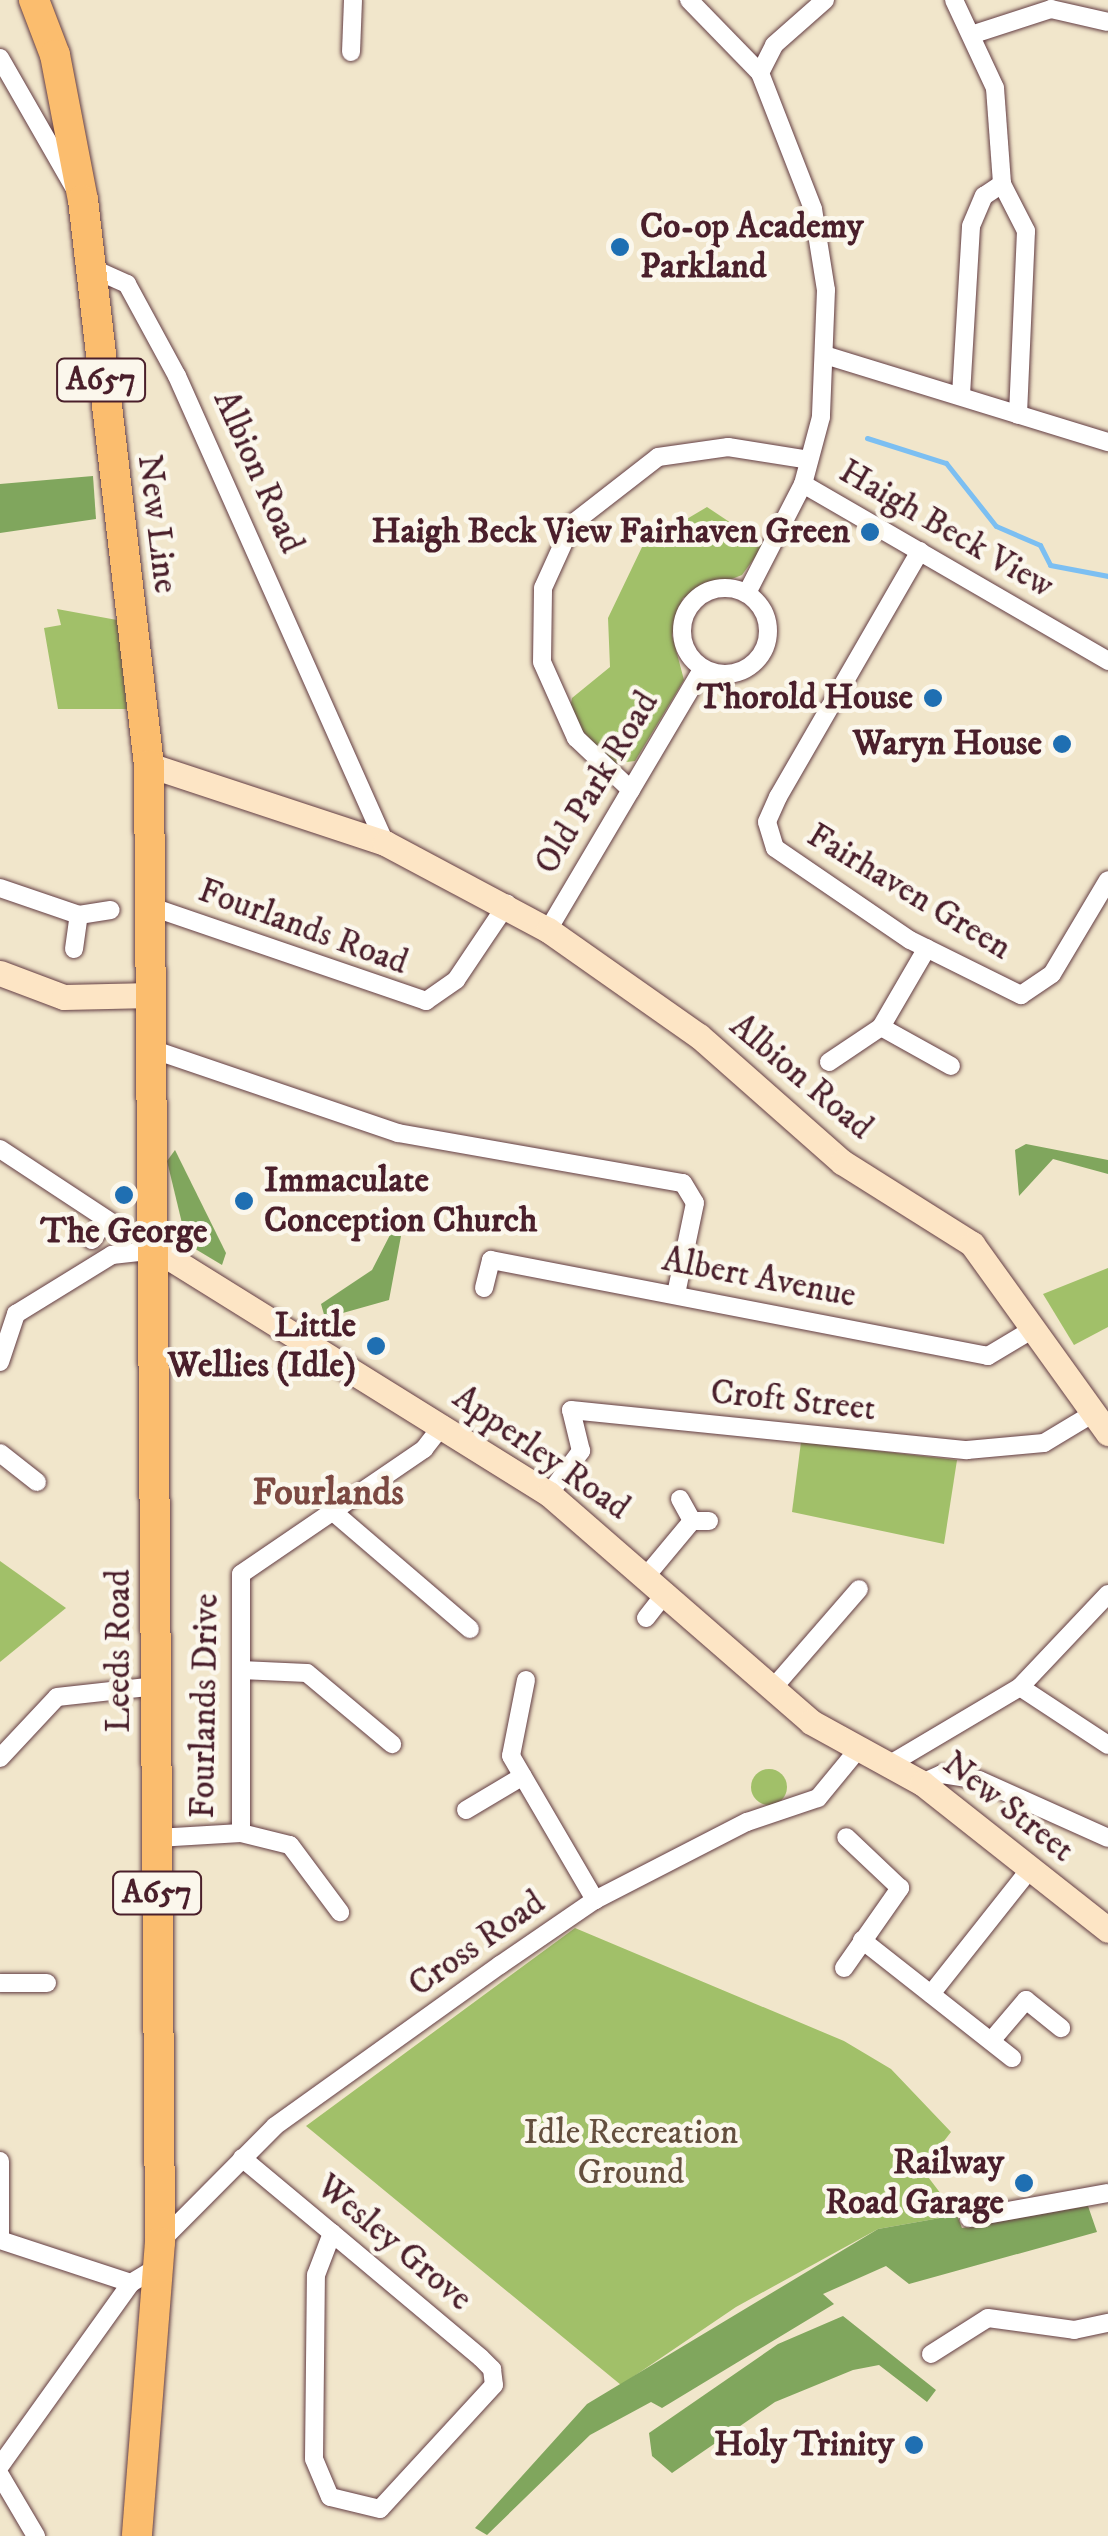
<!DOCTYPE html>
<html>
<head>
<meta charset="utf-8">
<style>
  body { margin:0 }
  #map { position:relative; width:1108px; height:2536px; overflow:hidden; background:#f1e6cb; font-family:"IM FELL DW Pica",serif }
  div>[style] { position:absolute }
  .green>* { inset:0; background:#a1c069 }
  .round { border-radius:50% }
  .forest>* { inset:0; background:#80a65d }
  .stream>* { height:5px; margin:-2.5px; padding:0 2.5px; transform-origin:2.5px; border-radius:2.5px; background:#7cbff2 }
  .roads { filter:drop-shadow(0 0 2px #633d43) drop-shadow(0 0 2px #633d43) }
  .street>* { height:18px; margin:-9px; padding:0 9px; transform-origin:9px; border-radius:9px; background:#fff }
  .street>.ring { margin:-9px; padding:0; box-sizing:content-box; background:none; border:18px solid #fff; border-radius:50% }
  .secondary>* { height:25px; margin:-12.5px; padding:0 12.5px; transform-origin:12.5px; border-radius:12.5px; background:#fde5c5 }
  .primary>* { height:30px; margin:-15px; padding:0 15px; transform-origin:15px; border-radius:15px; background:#fbbd6e }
  .dots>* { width:28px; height:28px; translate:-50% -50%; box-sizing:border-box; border:5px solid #fbf7ec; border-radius:50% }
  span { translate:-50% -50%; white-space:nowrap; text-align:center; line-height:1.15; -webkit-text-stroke:9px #fbf7ec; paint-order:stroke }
  .shield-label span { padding:2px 8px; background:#fbf7ec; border:2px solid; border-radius:8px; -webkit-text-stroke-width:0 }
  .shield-label { font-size:32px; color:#4a1f2b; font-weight:700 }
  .poi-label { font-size:35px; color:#4a1f2b; font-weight:700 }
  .left { translate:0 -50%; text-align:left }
  .right { translate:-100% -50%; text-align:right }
  .street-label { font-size:35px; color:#4a1f2b }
  .park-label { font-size:35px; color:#644f3e }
  .neighbourhood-label { font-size:38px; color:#7c4942; font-weight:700 }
</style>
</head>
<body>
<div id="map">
  <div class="green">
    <i style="clip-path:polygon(707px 507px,764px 545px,742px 575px,683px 598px,672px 635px,684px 680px,635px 761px,611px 764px,569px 715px,572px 698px,610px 667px,608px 618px,643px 545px)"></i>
    <i style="clip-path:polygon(57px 609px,117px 620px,127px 709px,58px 709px,44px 628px,61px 625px)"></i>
    <i style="clip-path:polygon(1108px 1268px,1108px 1327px,1074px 1345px,1043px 1294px)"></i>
    <i style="clip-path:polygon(801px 1442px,957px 1460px,944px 1544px,792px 1512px)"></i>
    <i style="clip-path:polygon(0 1561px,66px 1608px,0 1662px)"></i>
    <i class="round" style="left:751px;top:1769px;width:36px;height:36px"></i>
    <i style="clip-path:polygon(575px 1928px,844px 2041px,891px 2069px,951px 2132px,922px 2169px,957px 2215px,878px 2229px,736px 2307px,621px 2385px,306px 2126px)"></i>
  </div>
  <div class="forest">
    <i style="clip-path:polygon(93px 476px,96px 519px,0 533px,0 484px)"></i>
    <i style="clip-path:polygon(1026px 1144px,1108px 1160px,1108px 1174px,1053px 1159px,1019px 1196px,1015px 1150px)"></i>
    <i style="clip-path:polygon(175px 1150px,226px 1253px,222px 1265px,187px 1244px,167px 1161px)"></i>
    <i style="clip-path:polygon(392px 1231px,401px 1236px,389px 1300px,325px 1318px,321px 1304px,372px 1270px)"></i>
    <i style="clip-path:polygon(1088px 2206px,1097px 2232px,909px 2284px,886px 2266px,823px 2294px,834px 2304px,662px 2408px,651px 2402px,590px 2435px,487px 2535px,475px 2528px,587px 2404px,878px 2229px,957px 2215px,962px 2228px)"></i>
    <i style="clip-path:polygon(843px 2316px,936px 2390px,927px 2402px,879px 2365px,853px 2370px,775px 2402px,672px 2473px,652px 2456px,649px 2433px,778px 2344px)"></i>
  </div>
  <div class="stream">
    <i style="left:867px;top:438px;width:83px;rotate:17.6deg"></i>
    <i style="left:946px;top:463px;width:80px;rotate:51.6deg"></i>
    <i style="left:996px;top:526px;width:48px;rotate:23.4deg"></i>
    <i style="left:1040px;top:545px;width:22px;rotate:63deg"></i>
    <i style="left:1050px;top:565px;width:59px;rotate:10.7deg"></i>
  </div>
  <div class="roads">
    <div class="street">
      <i style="left:689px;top:0;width:102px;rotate:45.8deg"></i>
      <i style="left:760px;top:73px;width:146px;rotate:68.7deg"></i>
      <i style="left:813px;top:209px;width:82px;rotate:80.9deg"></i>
      <i style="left:826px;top:290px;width:127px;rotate:92.3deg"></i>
      <i style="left:821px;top:417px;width:69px;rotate:105deg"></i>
      <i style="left:803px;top:484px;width:123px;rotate:117.2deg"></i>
      <i style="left:954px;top:0;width:97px;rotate:65deg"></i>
      <i style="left:995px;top:88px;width:96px;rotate:85.8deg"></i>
      <i style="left:974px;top:34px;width:81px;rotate:-18deg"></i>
      <i style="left:1051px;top:9px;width:58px;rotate:12.8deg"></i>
      <i style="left:351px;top:52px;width:52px;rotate:-87.8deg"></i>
      <i style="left:0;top:58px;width:149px;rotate:60.2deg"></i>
      <i style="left:760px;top:73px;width:31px;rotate:-63deg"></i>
      <i style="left:774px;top:45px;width:68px;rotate:-41.4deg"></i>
      <i style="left:87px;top:266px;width:44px;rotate:24.2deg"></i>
      <i style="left:127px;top:284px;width:105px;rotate:61.5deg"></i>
      <i style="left:177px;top:376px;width:511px;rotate:65.99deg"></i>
      <i style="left:828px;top:356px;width:293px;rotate:17.1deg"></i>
      <i style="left:961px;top:395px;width:169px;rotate:-86.6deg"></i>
      <i style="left:971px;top:226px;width:33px;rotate:-67deg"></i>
      <i style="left:984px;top:196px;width:22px;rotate:-34deg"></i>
      <i style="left:1002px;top:184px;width:53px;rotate:62.9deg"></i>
      <i style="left:1026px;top:231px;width:184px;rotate:92.5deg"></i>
      <i style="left:803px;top:484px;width:353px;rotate:30.1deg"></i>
      <i style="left:920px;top:551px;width:284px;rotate:120deg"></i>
      <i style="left:778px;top:797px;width:27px;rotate:114deg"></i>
      <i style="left:767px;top:822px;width:27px;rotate:73deg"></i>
      <i style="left:775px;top:848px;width:163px;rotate:34.3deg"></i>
      <i style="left:910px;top:940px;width:124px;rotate:26.4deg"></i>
      <i style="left:1021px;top:995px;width:37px;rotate:-34deg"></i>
      <i style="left:1052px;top:974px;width:109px;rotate:-59.2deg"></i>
      <i class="ring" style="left:682px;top:588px;width:68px;height:68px"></i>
      <i style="left:631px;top:790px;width:76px;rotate:-136.6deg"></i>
      <i style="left:576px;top:738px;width:83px;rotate:-114.1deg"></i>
      <i style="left:542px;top:662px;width:74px;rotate:-89.2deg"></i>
      <i style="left:543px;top:588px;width:70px;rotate:-65.6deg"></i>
      <i style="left:572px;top:524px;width:109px;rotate:-37.9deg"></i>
      <i style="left:658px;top:457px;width:71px;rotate:-8.1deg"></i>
      <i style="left:728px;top:447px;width:82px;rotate:9.1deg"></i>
      <i style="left:0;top:888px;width:83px;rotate:18.9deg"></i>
      <i style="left:79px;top:915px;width:32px;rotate:-9deg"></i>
      <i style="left:152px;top:907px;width:290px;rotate:18.9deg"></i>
      <i style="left:426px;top:1001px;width:37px;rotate:-35deg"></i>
      <i style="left:456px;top:980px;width:92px;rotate:-56.1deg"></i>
      <i style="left:548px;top:930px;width:304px;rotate:-59.4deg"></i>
      <i style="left:74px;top:949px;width:34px;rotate:-82deg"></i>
      <i style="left:881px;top:1027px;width:80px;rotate:29.1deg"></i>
      <i style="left:154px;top:1050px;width:258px;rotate:18.8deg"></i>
      <i style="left:398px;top:1133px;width:289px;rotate:10deg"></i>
      <i style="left:683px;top:1183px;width:23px;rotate:59deg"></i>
      <i style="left:695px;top:1203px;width:93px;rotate:101.8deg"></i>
      <i style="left:829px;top:1062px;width:63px;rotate:-33.9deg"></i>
      <i style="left:881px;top:1027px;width:91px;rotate:-59.8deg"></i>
      <i style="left:0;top:1149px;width:144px;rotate:33.4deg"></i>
      <i style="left:92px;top:1240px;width:25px;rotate:-56deg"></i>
      <i style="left:484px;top:1288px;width:29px;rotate:-76deg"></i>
      <i style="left:491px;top:1260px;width:506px;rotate:10.93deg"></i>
      <i style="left:988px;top:1356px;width:55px;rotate:-30.8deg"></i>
      <i style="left:0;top:1362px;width:51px;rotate:-71.6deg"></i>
      <i style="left:16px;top:1314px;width:113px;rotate:-31.6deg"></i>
      <i style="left:112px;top:1255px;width:45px;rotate:-6.3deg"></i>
      <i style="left:0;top:1453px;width:47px;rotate:38.1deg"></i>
      <i style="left:549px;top:1494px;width:54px;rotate:-53.3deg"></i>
      <i style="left:581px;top:1451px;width:42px;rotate:-103.7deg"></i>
      <i style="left:571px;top:1410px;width:398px;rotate:5.8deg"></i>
      <i style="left:967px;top:1450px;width:77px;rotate:-5.2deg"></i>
      <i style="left:1044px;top:1443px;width:58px;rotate:-31deg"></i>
      <i style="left:680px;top:1499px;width:25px;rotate:61deg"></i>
      <i style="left:331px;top:1510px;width:183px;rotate:40.6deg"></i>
      <i style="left:647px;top:1575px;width:70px;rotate:-50.2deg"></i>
      <i style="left:692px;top:1521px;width:17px"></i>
      <i style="left:646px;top:1618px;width:33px;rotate:-52deg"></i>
      <i style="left:241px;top:1670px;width:66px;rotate:2.6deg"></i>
      <i style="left:307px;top:1673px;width:111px;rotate:39.9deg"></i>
      <i style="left:526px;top:1680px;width:77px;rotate:101.2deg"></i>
      <i style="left:511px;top:1756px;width:167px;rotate:59.7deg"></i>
      <i style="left:1020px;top:1687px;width:105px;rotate:33.4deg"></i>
      <i style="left:773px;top:1688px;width:131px;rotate:-49deg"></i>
      <i style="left:0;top:1758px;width:83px;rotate:-46.9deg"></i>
      <i style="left:57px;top:1697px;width:100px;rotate:-6.3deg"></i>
      <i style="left:892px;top:1763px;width:149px;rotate:-30.7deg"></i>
      <i style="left:1020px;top:1687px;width:128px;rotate:-46.6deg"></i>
      <i style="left:922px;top:1783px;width:22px;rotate:-24deg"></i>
      <i style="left:942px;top:1774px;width:37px;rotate:9deg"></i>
      <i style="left:979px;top:1780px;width:141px;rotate:24.2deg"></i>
      <i style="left:466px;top:1810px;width:66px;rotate:-30.8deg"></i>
      <i style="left:241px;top:1833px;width:50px;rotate:13.8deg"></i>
      <i style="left:290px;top:1845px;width:84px;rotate:53.3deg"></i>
      <i style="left:157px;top:1838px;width:84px;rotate:-3.4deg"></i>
      <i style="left:241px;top:1833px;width:259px;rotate:-90deg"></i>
      <i style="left:241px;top:1574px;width:222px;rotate:-34.3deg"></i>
      <i style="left:424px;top:1449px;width:31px;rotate:-52deg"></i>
      <i style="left:862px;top:1940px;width:191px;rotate:38.2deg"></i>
      <i style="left:844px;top:1968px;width:98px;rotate:-55deg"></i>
      <i style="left:900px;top:1888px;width:74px;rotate:-136.6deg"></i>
      <i style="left:0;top:1983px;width:47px"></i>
      <i style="left:931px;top:1994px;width:159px;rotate:-51.6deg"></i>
      <i style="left:991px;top:2041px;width:54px;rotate:-49.5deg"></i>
      <i style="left:1026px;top:2000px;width:45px;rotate:38.7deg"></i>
      <i style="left:242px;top:2158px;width:117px;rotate:39.8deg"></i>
      <i style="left:332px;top:2233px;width:194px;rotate:40deg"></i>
      <i style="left:481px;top:2358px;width:16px;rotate:45deg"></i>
      <i style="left:492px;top:2369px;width:16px;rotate:83deg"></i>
      <i style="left:494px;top:2385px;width:168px;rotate:132.6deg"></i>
      <i style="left:380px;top:2509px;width:51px;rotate:-166.5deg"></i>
      <i style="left:330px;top:2497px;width:41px;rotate:-112.8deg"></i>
      <i style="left:314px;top:2459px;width:184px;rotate:-89.4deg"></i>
      <i style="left:316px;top:2275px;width:45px;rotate:-69.1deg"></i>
      <i style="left:0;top:2161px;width:75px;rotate:90deg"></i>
      <i style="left:969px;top:2218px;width:141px;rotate:-10.2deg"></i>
      <i style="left:0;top:2240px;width:138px;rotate:18.2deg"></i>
      <i style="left:160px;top:2242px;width:163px;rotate:-45.2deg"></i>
      <i style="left:275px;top:2126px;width:277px;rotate:-35.6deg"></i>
      <i style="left:500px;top:1965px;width:115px;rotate:-34.4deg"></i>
      <i style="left:595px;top:1900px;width:171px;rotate:-27.2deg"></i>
      <i style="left:747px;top:1822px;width:75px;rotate:-18.7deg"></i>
      <i style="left:818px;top:1798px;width:66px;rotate:-50.5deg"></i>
      <i style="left:931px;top:2354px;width:67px;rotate:-32.3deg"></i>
      <i style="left:988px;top:2318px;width:87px;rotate:7.9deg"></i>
      <i style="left:1074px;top:2330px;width:35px;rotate:-12deg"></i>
      <i style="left:0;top:2466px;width:225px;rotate:-54.4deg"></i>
      <i style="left:131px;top:2283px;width:33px;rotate:-31deg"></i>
      <i style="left:0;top:2475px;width:71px;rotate:59.5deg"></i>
    </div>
    <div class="secondary">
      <i style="left:149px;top:765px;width:249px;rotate:18.3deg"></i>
      <i style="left:385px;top:843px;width:185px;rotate:28.1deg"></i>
      <i style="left:548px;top:930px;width:184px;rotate:35.1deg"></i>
      <i style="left:699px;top:1036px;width:191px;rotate:41.4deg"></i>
      <i style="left:842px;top:1162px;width:154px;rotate:32.2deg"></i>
      <i style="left:972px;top:1244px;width:233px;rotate:54.3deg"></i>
      <i style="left:0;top:973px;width:68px;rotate:20.6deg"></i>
      <i style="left:64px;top:997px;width:88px;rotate:-1.3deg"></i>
      <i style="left:157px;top:1250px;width:462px;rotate:31.9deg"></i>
      <i style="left:549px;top:1494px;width:347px;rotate:41deg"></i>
      <i style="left:811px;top:1722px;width:127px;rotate:28.8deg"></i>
      <i style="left:922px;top:1783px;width:237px;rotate:38.3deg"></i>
    </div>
    <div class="primary">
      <i style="left:34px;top:0;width:59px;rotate:69.1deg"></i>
      <i style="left:55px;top:55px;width:148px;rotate:79.1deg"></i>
      <i style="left:83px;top:200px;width:569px;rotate:83.34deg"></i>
      <i style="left:149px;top:765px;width:1477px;rotate:89.57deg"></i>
      <i style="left:160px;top:2242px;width:295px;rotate:94.5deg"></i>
    </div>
  </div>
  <div class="dots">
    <i style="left:620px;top:247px;background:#1f6fb2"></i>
    <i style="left:870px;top:532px;background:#1f6fb2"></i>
    <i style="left:933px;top:698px;background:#1f6fb2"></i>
    <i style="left:1062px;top:744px;background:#1f6fb2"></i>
    <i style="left:124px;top:1195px;background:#1f6fb2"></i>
    <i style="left:244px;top:1201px;background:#1f6fb2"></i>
    <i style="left:376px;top:1346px;background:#1f6fb2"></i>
    <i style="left:1024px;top:2183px;background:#1f6fb2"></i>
    <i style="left:914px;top:2445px;background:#1f6fb2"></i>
  </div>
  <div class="shield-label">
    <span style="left:101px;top:380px">A657</span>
    <span style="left:157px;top:1893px">A657</span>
  </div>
  <div class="poi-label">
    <span class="left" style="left:640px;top:247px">Co-op Academy<br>Parkland</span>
    <span class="right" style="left:850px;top:532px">Haigh Beck View Fairhaven Green</span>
    <span class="right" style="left:913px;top:698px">Thorold House</span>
    <span class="right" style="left:1042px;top:744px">Waryn House</span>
    <span class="left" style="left:264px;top:1201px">Immaculate<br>Conception Church</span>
    <span style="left:124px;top:1232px">The George</span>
    <span class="right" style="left:356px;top:1346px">Little<br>Wellies (Idle)</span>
    <span class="right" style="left:1004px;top:2183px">Railway<br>Road Garage</span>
    <span class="right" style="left:894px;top:2445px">Holy Trinity</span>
  </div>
  <div class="street-label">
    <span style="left:258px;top:472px;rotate:66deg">Albion Road</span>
    <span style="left:157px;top:524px;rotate:83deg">New Line</span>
    <span style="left:946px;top:529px;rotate:30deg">Haigh Beck View</span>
    <span style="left:597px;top:783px;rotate:-59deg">Old Park Road</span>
    <span style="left:909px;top:892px;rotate:31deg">Fairhaven Green</span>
    <span style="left:303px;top:927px;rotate:20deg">Fourlands Road</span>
    <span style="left:801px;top:1077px;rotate:40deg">Albion Road</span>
    <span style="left:759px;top:1278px;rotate:11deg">Albert Avenue</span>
    <span style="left:793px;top:1401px;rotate:6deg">Croft Street</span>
    <span style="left:541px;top:1453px;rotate:35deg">Apperley Road</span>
    <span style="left:119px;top:1651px;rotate:-90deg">Leeds Road</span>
    <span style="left:205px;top:1706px;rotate:-89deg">Fourlands Drive</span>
    <span style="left:1008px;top:1807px;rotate:38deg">New Street</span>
    <span style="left:477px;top:1944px;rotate:-35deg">Cross Road</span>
    <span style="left:394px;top:2243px;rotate:40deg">Wesley Grove</span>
  </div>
  <div class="park-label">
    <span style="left:631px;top:2153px">Idle Recreation<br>Ground</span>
  </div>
  <div class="neighbourhood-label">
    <span style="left:328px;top:1494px">Fourlands</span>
  </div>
</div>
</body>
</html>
